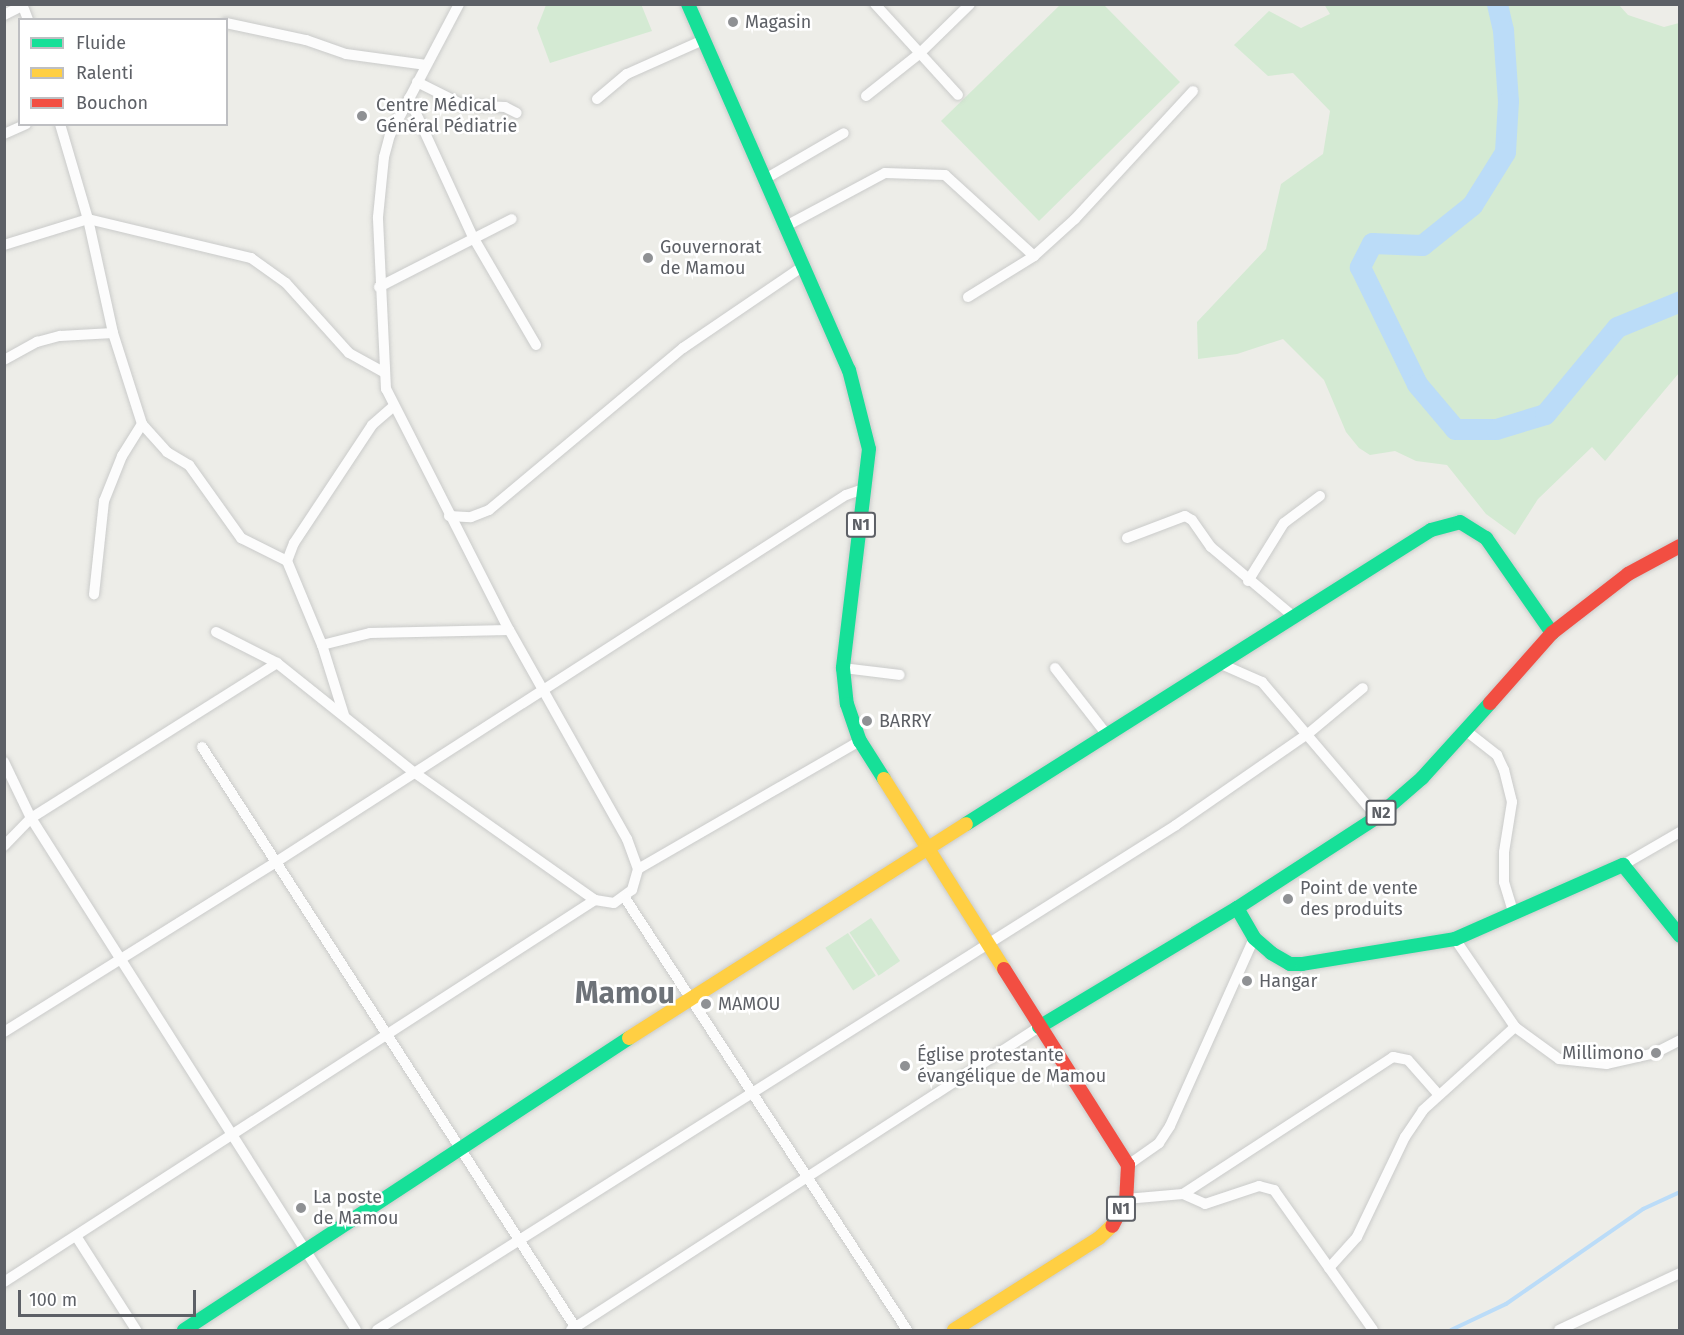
<!DOCTYPE html>
<html>
<head>
<meta charset="utf-8">
<style>
  body { margin:0 }
  #map { position:relative; width:1684px; height:1335px; overflow:hidden; background:#edede8; font-family:"Fira Sans",sans-serif }
  div>[style] { position:absolute }
  .green>* { inset:0; background:#d4ead3; transform-origin:0 0 }
  .stream>* { height:4px; margin:-2px; padding:0 2px; transform-origin:2px; border-radius:2px; background:#bbdcf8 }
  .river>* { height:21px; margin:-10.5px; padding:0 10.5px; transform-origin:10.5px; border-radius:10.5px; background:#bbdcf8 }
  .roads { filter:drop-shadow(0 0 2px #cacbca) drop-shadow(0 0 2px #cacbca) }
  .street>* { height:10px; margin:-5px; padding:0 5px; transform-origin:5px; border-radius:5px; background:#fcfcfc }
  .fast>* { height:14px; margin:-7px; padding:0 7px; transform-origin:7px; border-radius:7px; background:#16e098 }
  .slow>* { height:14px; margin:-7px; padding:0 7px; transform-origin:7px; border-radius:7px; background:#ffcf43 }
  .jam>* { height:14px; margin:-7px; padding:0 7px; transform-origin:7px; border-radius:7px; background:#f24e42 }
  .dots>* { width:16px; height:16px; translate:-50% -50%; box-sizing:border-box; border:3px solid #fff; border-radius:50% }
  span { translate:-50% -50%; white-space:nowrap; text-align:center; line-height:1.15; -webkit-text-stroke:5px #fff; paint-order:stroke }
  .shield-label span { padding:2px 4px; background:#fff; border:2px solid; border-radius:4px; -webkit-text-stroke-width:0 }
  .shield-label { font-size:16px; color:#5d6066; font-weight:700 }
  .poi-label { font-size:18px; color:#5d6066 }
  .left { translate:0 -50%; text-align:left }
  .right { translate:-100% -50%; text-align:right }
  .town-label { font-size:30px; color:#6d7278; font-weight:700 }
  .frame { position:absolute; inset:0; border:6px solid #5d6066; pointer-events:none }
  .legend { position:absolute; left:18px; top:18px; width:210px; height:108px; box-sizing:border-box; background:#fff; border:2px solid #bebfc2; margin:0; padding:8px 10px; list-style:none; font-size:18px; color:#5d6066 }
  .legend li { display:flex; align-items:center; gap:12px; height:30px }
  .legend b { width:30px; border:2px solid #bebfc2 }
  .scale { position:absolute; left:18px; top:1290px; width:178px; height:27px; box-sizing:border-box; border:3px solid #5d6066; border-top:0; padding-left:8px; font-size:18px; line-height:21px; white-space:nowrap; color:#5d6066; -webkit-text-stroke:4px #fff; paint-order:stroke }
</style>
</head>
<body>
<div id="map">
  <div class="green">
    <i style="clip-path:polygon(641px 4px,652px 31px,550px 63px,537px 28px,546px 5px)"></i>
    <i style="clip-path:polygon(1061px 4px,1104px 5px,1180px 82px,1039px 221px,941px 121px)"></i>
    <i style="clip-path:polygon(1324px 4px,1619px 5px,1628px 15px,1664px 27px,1679px 23px,1679px 373px,1605px 461px,1592px 447px,1538px 499px,1515px 535px,1486px 514px,1447px 465px,1416px 461px,1395px 451px,1370px 455px,1359px 448px,1346px 432px,1324px 380px,1283px 339px,1237px 354px,1198px 359px,1197px 322px,1266px 249px,1281px 184px,1323px 154px,1330px 111px,1293px 73px,1268px 76px,1234px 45px,1269px 11px,1301px 28px,1330px 14px)"></i>
    <i style="left:871px;top:918px;width:52px;height:26px;rotate:56deg"></i>
    <i style="left:848px;top:933px;width:51px;height:27px;rotate:57deg"></i>
  </div>
  <div class="stream">
    <i style="left:1451px;top:1330px;width:61px;rotate:-25.3deg"></i>
    <i style="left:1506px;top:1304px;width:167px;rotate:-34.7deg"></i>
    <i style="left:1643px;top:1209px;width:41px;rotate:-24.7deg"></i>
  </div>
  <div class="river">
    <i style="left:1497px;top:4px;width:27px;rotate:77deg"></i>
    <i style="left:1503px;top:30px;width:71px;rotate:86deg"></i>
    <i style="left:1508px;top:101px;width:51px;rotate:93.4deg"></i>
    <i style="left:1505px;top:152px;width:62px;rotate:121.9deg"></i>
    <i style="left:1472px;top:205px;width:64px;rotate:141.3deg"></i>
    <i style="left:1422px;top:245px;width:50px;rotate:-177.7deg"></i>
    <i style="left:1372px;top:243px;width:27px;rotate:117deg"></i>
    <i style="left:1360px;top:267px;width:130px;rotate:64deg"></i>
    <i style="left:1417px;top:384px;width:59px;rotate:49.8deg"></i>
    <i style="left:1455px;top:429px;width:41px"></i>
    <i style="left:1496px;top:429px;width:51px;rotate:-17deg"></i>
    <i style="left:1545px;top:414px;width:113px;rotate:-50.4deg"></i>
    <i style="left:1617px;top:327px;width:68px;rotate:-22.4deg"></i>
  </div>
  <div class="roads">
    <div class="street">
      <i style="left:22px;top:4px;width:17px;rotate:69deg"></i>
      <i style="left:875px;top:4px;width:123px;rotate:47.6deg"></i>
      <i style="left:4px;top:15px;width:20px;rotate:-27deg"></i>
      <i style="left:226px;top:23px;width:82px;rotate:12deg"></i>
      <i style="left:306px;top:40px;width:42px;rotate:19.3deg"></i>
      <i style="left:346px;top:54px;width:81px;rotate:7.8deg"></i>
      <i style="left:417px;top:82px;width:51px;rotate:26.6deg"></i>
      <i style="left:463px;top:105px;width:42px;rotate:2.7deg"></i>
      <i style="left:505px;top:107px;width:13px;rotate:27deg"></i>
      <i style="left:866px;top:96px;width:68px;rotate:-38.4deg"></i>
      <i style="left:919px;top:54px;width:71px;rotate:-44.4deg"></i>
      <i style="left:409px;top:98px;width:153px;rotate:65.3deg"></i>
      <i style="left:473px;top:237px;width:125px;rotate:59.7deg"></i>
      <i style="left:597px;top:99px;width:39px;rotate:-40deg"></i>
      <i style="left:627px;top:74px;width:81px;rotate:-24deg"></i>
      <i style="left:60px;top:124px;width:99px;rotate:73.6deg"></i>
      <i style="left:88px;top:219px;width:117px;rotate:77.6deg"></i>
      <i style="left:113px;top:333px;width:96px;rotate:72.3deg"></i>
      <i style="left:142px;top:424px;width:38px;rotate:122deg"></i>
      <i style="left:122px;top:456px;width:48px;rotate:111.8deg"></i>
      <i style="left:104px;top:501px;width:94px;rotate:96.1deg"></i>
      <i style="left:4px;top:134px;width:24px;rotate:-24deg"></i>
      <i style="left:765px;top:179px;width:91px;rotate:-30.2deg"></i>
      <i style="left:786px;top:226px;width:112px;rotate:-28.2deg"></i>
      <i style="left:885px;top:173px;width:60px;rotate:1.9deg"></i>
      <i style="left:945px;top:175px;width:120px;rotate:42.3deg"></i>
      <i style="left:4px;top:245px;width:88px;rotate:-17.2deg"></i>
      <i style="left:88px;top:219px;width:168px;rotate:13.5deg"></i>
      <i style="left:251px;top:258px;width:43px;rotate:35.5deg"></i>
      <i style="left:286px;top:283px;width:94px;rotate:48deg"></i>
      <i style="left:349px;top:353px;width:39px;rotate:29deg"></i>
      <i style="left:379px;top:287px;width:149px;rotate:-27.1deg"></i>
      <i style="left:968px;top:297px;width:78px;rotate:-31.8deg"></i>
      <i style="left:1034px;top:256px;width:55px;rotate:-42.1deg"></i>
      <i style="left:1075px;top:219px;width:174px;rotate:-47.3deg"></i>
      <i style="left:4px;top:360px;width:38px;rotate:-29deg"></i>
      <i style="left:37px;top:342px;width:24px;rotate:-15deg"></i>
      <i style="left:60px;top:336px;width:53px;rotate:-3.2deg"></i>
      <i style="left:142px;top:424px;width:38px;rotate:48deg"></i>
      <i style="left:167px;top:452px;width:26px;rotate:31deg"></i>
      <i style="left:189px;top:465px;width:90px;rotate:54.5deg"></i>
      <i style="left:241px;top:538px;width:51px;rotate:26.6deg"></i>
      <i style="left:449px;top:516px;width:22px;rotate:3deg"></i>
      <i style="left:471px;top:517px;width:19px;rotate:-21deg"></i>
      <i style="left:489px;top:510px;width:253px;rotate:-39.9deg"></i>
      <i style="left:683px;top:348px;width:145px;rotate:-34.3deg"></i>
      <i style="left:1127px;top:538px;width:62px;rotate:-20.8deg"></i>
      <i style="left:1185px;top:516px;width:8px;rotate:30deg"></i>
      <i style="left:1192px;top:520px;width:33px;rotate:55deg"></i>
      <i style="left:1211px;top:547px;width:109px;rotate:40.1deg"></i>
      <i style="left:1248px;top:581px;width:68px;rotate:-58.2deg"></i>
      <i style="left:1284px;top:523px;width:45px;rotate:-36.9deg"></i>
      <i style="left:216px;top:632px;width:68px;rotate:26.9deg"></i>
      <i style="left:277px;top:663px;width:176px;rotate:38.6deg"></i>
      <i style="left:415px;top:773px;width:220px;rotate:35.2deg"></i>
      <i style="left:595px;top:900px;width:19px;rotate:9deg"></i>
      <i style="left:614px;top:903px;width:22px;rotate:-36deg"></i>
      <i style="left:632px;top:890px;width:22px;rotate:-74deg"></i>
      <i style="left:638px;top:869px;width:32px;rotate:-110deg"></i>
      <i style="left:627px;top:839px;width:240px;rotate:-119.4deg"></i>
      <i style="left:509px;top:630px;width:271px;rotate:-117deg"></i>
      <i style="left:386px;top:389px;width:172px;rotate:-92.7deg"></i>
      <i style="left:378px;top:217px;width:60px;rotate:-84.3deg"></i>
      <i style="left:384px;top:157px;width:23px;rotate:-75deg"></i>
      <i style="left:390px;top:135px;width:148px;rotate:-62.2deg"></i>
      <i style="left:322px;top:645px;width:49px;rotate:-14deg"></i>
      <i style="left:370px;top:633px;width:139px;rotate:-1.2deg"></i>
      <i style="left:1221px;top:664px;width:45px;rotate:23.7deg"></i>
      <i style="left:1262px;top:682px;width:177px;rotate:49.6deg"></i>
      <i style="left:843px;top:668px;width:57px;rotate:7deg"></i>
      <i style="left:1055px;top:668px;width:86px;rotate:52.1deg"></i>
      <i style="left:344px;top:715px;width:73px;rotate:-107.4deg"></i>
      <i style="left:322px;top:645px;width:91px;rotate:-112.6deg"></i>
      <i style="left:287px;top:561px;width:19px;rotate:-69deg"></i>
      <i style="left:294px;top:543px;width:141px;rotate:-56.5deg"></i>
      <i style="left:372px;top:425px;width:28px;rotate:-41deg"></i>
      <i style="left:1465px;top:730px;width:41px;rotate:38deg"></i>
      <i style="left:1497px;top:755px;width:17px;rotate:65deg"></i>
      <i style="left:1504px;top:770px;width:33px;rotate:76deg"></i>
      <i style="left:1512px;top:802px;width:51px;rotate:99.1deg"></i>
      <i style="left:1504px;top:852px;width:30px;rotate:90deg"></i>
      <i style="left:1504px;top:882px;width:34px;rotate:73deg"></i>
      <i style="left:202px;top:747px;width:693px;rotate:57.25deg"></i>
      <i style="left:4px;top:762px;width:62px;rotate:64.3deg"></i>
      <i style="left:31px;top:818px;width:606px;rotate:57.59deg"></i>
      <i style="left:4px;top:846px;width:39px;rotate:-46deg"></i>
      <i style="left:31px;top:818px;width:291px;rotate:-32.2deg"></i>
      <i style="left:1623px;top:865px;width:66px;rotate:-30.1deg"></i>
      <i style="left:638px;top:869px;width:256px;rotate:-30deg"></i>
      <i style="left:625px;top:898px;width:516px;rotate:56.86deg"></i>
      <i style="left:1455px;top:939px;width:107px;rotate:55.7deg"></i>
      <i style="left:1515px;top:1027px;width:54px;rotate:36deg"></i>
      <i style="left:1559px;top:1059px;width:48px;rotate:5.9deg"></i>
      <i style="left:1607px;top:1064px;width:49px;rotate:-12.9deg"></i>
      <i style="left:1655px;top:1053px;width:28px;rotate:-27deg"></i>
      <i style="left:4px;top:1032px;width:321px;rotate:-32deg"></i>
      <i style="left:276px;top:862px;width:678px;rotate:-32.78deg"></i>
      <i style="left:846px;top:495px;width:21px;rotate:-19deg"></i>
      <i style="left:1128px;top:1165px;width:38px;rotate:-35deg"></i>
      <i style="left:1159px;top:1143px;width:20px;rotate:-57deg"></i>
      <i style="left:1170px;top:1126px;width:206px;rotate:-65.9deg"></i>
      <i style="left:1183px;top:1194px;width:251px;rotate:-33.1deg"></i>
      <i style="left:1393px;top:1057px;width:15px;rotate:11deg"></i>
      <i style="left:1408px;top:1060px;width:45px;rotate:48.6deg"></i>
      <i style="left:1126px;top:1199px;width:57px;rotate:-5deg"></i>
      <i style="left:1183px;top:1194px;width:24px;rotate:24deg"></i>
      <i style="left:1205px;top:1204px;width:57px;rotate:-18.4deg"></i>
      <i style="left:1259px;top:1186px;width:16px;rotate:15deg"></i>
      <i style="left:1274px;top:1190px;width:171px;rotate:54.7deg"></i>
      <i style="left:76px;top:1236px;width:112px;rotate:57.4deg"></i>
      <i style="left:1329px;top:1268px;width:42px;rotate:-47.9deg"></i>
      <i style="left:1357px;top:1237px;width:111px;rotate:-64.4deg"></i>
      <i style="left:1405px;top:1137px;width:32px;rotate:-56deg"></i>
      <i style="left:1423px;top:1110px;width:124px;rotate:-42.1deg"></i>
      <i style="left:4px;top:1282px;width:704px;rotate:-32.88deg"></i>
      <i style="left:377px;top:1330px;width:945px;rotate:-32.29deg"></i>
      <i style="left:1176px;top:825px;width:162px;rotate:-34.7deg"></i>
      <i style="left:1309px;top:733px;width:70px;rotate:-39.8deg"></i>
      <i style="left:571px;top:1330px;width:558px;rotate:-32.92deg"></i>
      <i style="left:1559px;top:1330px;width:134px;rotate:-25.2deg"></i>
    </div>
    <div class="fast">
      <i style="left:688px;top:4px;width:400px;rotate:66.3deg"></i>
      <i style="left:849px;top:370px;width:81px;rotate:75.8deg"></i>
      <i style="left:869px;top:449px;width:221px;rotate:96.8deg"></i>
      <i style="left:843px;top:668px;width:36px;rotate:84deg"></i>
      <i style="left:847px;top:704px;width:39px;rotate:71deg"></i>
      <i style="left:860px;top:741px;width:45px;rotate:57.7deg"></i>
      <i style="left:966px;top:824px;width:550px;rotate:-32.3deg"></i>
      <i style="left:1431px;top:530px;width:30px;rotate:-15deg"></i>
      <i style="left:1460px;top:522px;width:31px;rotate:32deg"></i>
      <i style="left:1486px;top:538px;width:116px;rotate:55.2deg"></i>
      <i style="left:1237px;top:908px;width:34px;rotate:60deg"></i>
      <i style="left:1254px;top:938px;width:23px;rotate:41deg"></i>
      <i style="left:1271px;top:953px;width:22px;rotate:30deg"></i>
      <i style="left:1290px;top:964px;width:12px"></i>
      <i style="left:1302px;top:964px;width:155px;rotate:-9.3deg"></i>
      <i style="left:1455px;top:939px;width:184px;rotate:-23.8deg"></i>
      <i style="left:1623px;top:865px;width:91px;rotate:51.2deg"></i>
      <i style="left:1039px;top:1027px;width:231px;rotate:-31deg"></i>
      <i style="left:1237px;top:908px;width:167px;rotate:-33deg"></i>
      <i style="left:1377px;top:817px;width:60px;rotate:-40.9deg"></i>
      <i style="left:1422px;top:778px;width:101px;rotate:-47.8deg"></i>
      <i style="left:184px;top:1330px;width:532px;rotate:-33.27deg"></i>
    </div>
    <div class="slow">
      <i style="left:884px;top:779px;width:225px;rotate:57.7deg"></i>
      <i style="left:629px;top:1038px;width:399px;rotate:-32.4deg"></i>
      <i style="left:954px;top:1330px;width:172px;rotate:-32.4deg"></i>
      <i style="left:1099px;top:1238px;width:18px;rotate:-43deg"></i>
    </div>
    <div class="jam">
      <i style="left:1490px;top:703px;width:94px;rotate:-48.5deg"></i>
      <i style="left:1552px;top:633px;width:96px;rotate:-37.8deg"></i>
      <i style="left:1628px;top:574px;width:59px;rotate:-28.3deg"></i>
      <i style="left:1004px;top:969px;width:232px;rotate:57.7deg"></i>
      <i style="left:1128px;top:1165px;width:34px;rotate:93deg"></i>
      <i style="left:1126px;top:1199px;width:30px;rotate:117deg"></i>
    </div>
  </div>
  <div class="dots">
    <i style="left:733px;top:22px;background:#8f9194"></i>
    <i style="left:362px;top:116px;background:#8f9194"></i>
    <i style="left:648px;top:258px;background:#8f9194"></i>
    <i style="left:867px;top:721px;background:#8f9194"></i>
    <i style="left:1288px;top:899px;background:#8f9194"></i>
    <i style="left:1247px;top:981px;background:#8f9194"></i>
    <i style="left:706px;top:1004px;background:#8f9194"></i>
    <i style="left:1656px;top:1053px;background:#8f9194"></i>
    <i style="left:905px;top:1066px;background:#8f9194"></i>
    <i style="left:301px;top:1208px;background:#8f9194"></i>
  </div>
  <div class="shield-label">
    <span style="left:861px;top:525px">N1</span>
    <span style="left:1381px;top:813px">N2</span>
    <span style="left:1121px;top:1209px">N1</span>
  </div>
  <div class="poi-label">
    <span class="left" style="left:745px;top:22px">Magasin</span>
    <span class="left" style="left:376px;top:116px">Centre Médical<br>Général Pédiatrie</span>
    <span class="left" style="left:660px;top:258px">Gouvernorat<br>de Mamou</span>
    <span class="left" style="left:879px;top:721px">BARRY</span>
    <span class="left" style="left:1300px;top:899px">Point de vente<br>des produits</span>
    <span class="left" style="left:1259px;top:981px">Hangar</span>
    <span class="left" style="left:718px;top:1004px">MAMOU</span>
    <span class="right" style="left:1644px;top:1053px">Millimono</span>
    <span class="left" style="left:917px;top:1066px">Église protestante<br>évangélique de Mamou</span>
    <span class="left" style="left:313px;top:1208px">La poste<br>de Mamou</span>
  </div>
  <div class="town-label">
    <span style="left:625px;top:993px">Mamou</span>
  </div>
  <div class="frame"></div>
  <ul class="legend">
  <li><b style="height:8px;background:#16e098"></b>Fluide</li>
  <li><b style="height:8px;background:#ffcf43"></b>Ralenti</li>
  <li><b style="height:8px;background:#f24e42"></b>Bouchon</li>
  </ul>
  <div class="scale">100 m</div>
</div>
</body>
</html>
